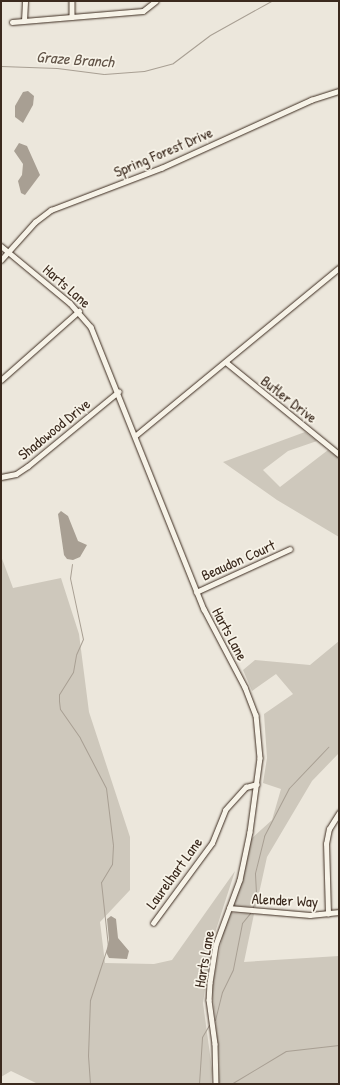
<!DOCTYPE html>
<html>
<head>
<meta charset="utf-8">
<style>
  body { margin:0 }
  #map { position:relative; width:340px; height:1085px; overflow:hidden; background:#ece7dc; font-family:"Patrick Hand",sans-serif }
  div>[style] { position:absolute }
  .green>* { inset:0; background:#cec8bc }
  .water>* { inset:0; background:#a89f93 }
  .stream>* { height:1px; margin:-0.5px; padding:0 0.5px; transform-origin:0.5px; border-radius:0.5px; background:#a89f93 }
  .roads { filter:drop-shadow(0 0 1px #3b2a1e) drop-shadow(0 0 1px #3b2a1e) }
  .street>* { height:4.5px; margin:-2.25px; padding:0 2.25px; transform-origin:2.25px; border-radius:2.25px; background:#f7f3e8 }
  span { translate:-50% -50%; white-space:nowrap; text-align:center; line-height:1.15; -webkit-text-stroke:3.5px #f7f3e8; paint-order:stroke }
  .street-label { font-size:15px; color:#3b2a1e }
  .water-label { font-size:16px; color:#615347; font-style:italic }
  .frame { position:absolute; inset:0; border:2px solid #3b2a1e; pointer-events:none }
</style>
</head>
<body>
<div id="map">
  <div class="green">
    <i style="clip-path:polygon(305px 432px,317px 441px,288px 451px,263px 470px,280px 487px,328px 450px,339px 458px,339px 537px,277px 500px,223px 462px)"></i>
    <i style="clip-path:polygon(1px 556px,13px 588px,61px 578px,79px 634px,89px 712px,130px 837px,130px 890px,100px 922px,105px 963px,154px 964px,172px 960px,235px 871px,212px 942px,203px 1003px,212px 1069px,211px 1084px,38px 1084px,11px 1071px,1px 1077px)"></i>
    <i style="clip-path:polygon(339px 641px,339px 753px,312px 781px,267px 857px,256px 907px,233px 906px,243px 880px,251px 839px,272px 820px,281px 789px,263px 783px,267px 758px,264px 714px,293px 694px,276px 674px,252px 691px,243px 670px,255px 660px,310px 665px)"></i>
    <i style="clip-path:polygon(231px 913px,254px 914px,244px 962px,339px 956px,339px 1084px,219px 1084px,219px 1057px,212px 988px,223px 933px)"></i>
  </div>
  <div class="water">
    <i style="clip-path:polygon(28px 91px,34px 96px,33px 105px,23px 123px,15px 117px,15px 106px,23px 92px)"></i>
    <i style="clip-path:polygon(19px 143px,27px 146px,40px 175px,25px 195px,21px 193px,18px 181px,22px 175px,23px 164px,14px 151px)"></i>
    <i style="clip-path:polygon(61px 511px,68px 516px,78px 541px,87px 545px,80px 557px,73px 560px,67px 559px,64px 555px,58px 514px)"></i>
    <i style="clip-path:polygon(111px 916px,116px 919px,118px 938px,129px 951px,127px 959px,109px 958px,106px 952px,109px 940px,107px 919px)"></i>
  </div>
  <div class="stream">
    <i style="left:1px;top:66px;width:56px;rotate:2deg"></i>
    <i style="left:57px;top:68px;width:47px;rotate:7.3deg"></i>
    <i style="left:104px;top:74px;width:40px;rotate:-4.3deg"></i>
    <i style="left:144px;top:71px;width:30px;rotate:-15deg"></i>
    <i style="left:173px;top:63px;width:46px;rotate:-37.1deg"></i>
    <i style="left:210px;top:35px;width:70px;rotate:-29.1deg"></i>
    <i style="left:72px;top:564px;width:14px;rotate:98deg"></i>
    <i style="left:70px;top:578px;width:62px;rotate:78deg"></i>
    <i style="left:83px;top:639px;width:17px;rotate:114deg"></i>
    <i style="left:76px;top:655px;width:17px;rotate:100deg"></i>
    <i style="left:73px;top:672px;width:26px;rotate:122deg"></i>
    <i style="left:59px;top:694px;width:7px;rotate:90deg"></i>
    <i style="left:59px;top:701px;width:8px;rotate:83deg"></i>
    <i style="left:60px;top:709px;width:35px;rotate:55deg"></i>
    <i style="left:80px;top:738px;width:56px;rotate:62.5deg"></i>
    <i style="left:106px;top:788px;width:57px;rotate:83deg"></i>
    <i style="left:113px;top:845px;width:19px;rotate:93deg"></i>
    <i style="left:112px;top:864px;width:21px;rotate:121deg"></i>
    <i style="left:101px;top:882px;width:64px;rotate:83.8deg"></i>
    <i style="left:253px;top:907px;width:14px;rotate:-78deg"></i>
    <i style="left:256px;top:893px;width:20px;rotate:-93deg"></i>
    <i style="left:255px;top:873px;width:38px;rotate:-76deg"></i>
    <i style="left:264px;top:836px;width:54px;rotate:-62.5deg"></i>
    <i style="left:289px;top:788px;width:57px;rotate:-46.4deg"></i>
    <i style="left:215px;top:1020px;width:29px;rotate:-76deg"></i>
    <i style="left:222px;top:992px;width:25px;rotate:-64deg"></i>
    <i style="left:233px;top:969px;width:47px;rotate:-78.9deg"></i>
    <i style="left:242px;top:923px;width:13px;rotate:-51deg"></i>
    <i style="left:90px;top:1084px;width:28px;rotate:-94deg"></i>
    <i style="left:88px;top:1056px;width:56px;rotate:-88deg"></i>
    <i style="left:90px;top:1000px;width:52px;rotate:-71.9deg"></i>
    <i style="left:199px;top:1084px;width:47px;rotate:-86.3deg"></i>
    <i style="left:202px;top:1037px;width:14px;rotate:-60deg"></i>
    <i style="left:231px;top:1084px;width:64px;rotate:-31deg"></i>
    <i style="left:286px;top:1051px;width:53px;rotate:-6.5deg"></i>
  </div>
  <div class="roads">
    <div class="street">
      <i style="left:72px;top:1px;width:16px;rotate:90deg"></i>
      <i style="left:24px;top:21px;width:20px;rotate:-87deg"></i>
      <i style="left:12px;top:22px;width:131px;rotate:-4.8deg"></i>
      <i style="left:143px;top:11px;width:16px;rotate:-38deg"></i>
      <i style="left:1px;top:246px;width:89px;rotate:39.6deg"></i>
      <i style="left:70px;top:303px;width:32px;rotate:49deg"></i>
      <i style="left:91px;top:327px;width:304px;rotate:68.2deg"></i>
      <i style="left:204px;top:609px;width:88px;rotate:62.3deg"></i>
      <i style="left:245px;top:687px;width:30px;rotate:69deg"></i>
      <i style="left:256px;top:715px;width:43px;rotate:84.7deg"></i>
      <i style="left:260px;top:758px;width:75px;rotate:97.7deg"></i>
      <i style="left:250px;top:832px;width:49px;rotate:101.8deg"></i>
      <i style="left:240px;top:880px;width:69px;rotate:110.3deg"></i>
      <i style="left:216px;top:945px;width:38px;rotate:99deg"></i>
      <i style="left:210px;top:983px;width:17px;rotate:93deg"></i>
      <i style="left:209px;top:1000px;width:44px;rotate:82.2deg"></i>
      <i style="left:215px;top:1044px;width:40px;rotate:88.6deg"></i>
      <i style="left:1px;top:260px;width:51px;rotate:-48.2deg"></i>
      <i style="left:35px;top:222px;width:20px;rotate:-37deg"></i>
      <i style="left:51px;top:210px;width:118px;rotate:-20.9deg"></i>
      <i style="left:161px;top:168px;width:165px;rotate:-24.4deg"></i>
      <i style="left:311px;top:100px;width:29px;rotate:-18deg"></i>
      <i style="left:226px;top:362px;width:146px;rotate:39.2deg"></i>
      <i style="left:1px;top:380px;width:104px;rotate:-41.5deg"></i>
      <i style="left:135px;top:436px;width:264px;rotate:-39.5deg"></i>
      <i style="left:1px;top:477px;width:15px;rotate:-11deg"></i>
      <i style="left:16px;top:474px;width:14px;rotate:-34deg"></i>
      <i style="left:28px;top:466px;width:117px;rotate:-39.4deg"></i>
      <i style="left:196px;top:592px;width:103px;rotate:-24.6deg"></i>
      <i style="left:229px;top:908px;width:81px;rotate:4.9deg"></i>
      <i style="left:310px;top:915px;width:29px;rotate:-6deg"></i>
      <i style="left:328px;top:914px;width:70px;rotate:-91.6deg"></i>
      <i style="left:326px;top:844px;width:15px;rotate:-79deg"></i>
      <i style="left:329px;top:829px;width:19px;rotate:-58deg"></i>
      <i style="left:153px;top:923px;width:99px;rotate:-53.6deg"></i>
      <i style="left:212px;top:843px;width:35px;rotate:-68deg"></i>
      <i style="left:225px;top:810px;width:31px;rotate:-48deg"></i>
      <i style="left:246px;top:787px;width:11px;rotate:-15deg"></i>
    </div>
  </div>
  <div class="street-label">
    <span style="left:163px;top:152px;rotate:-23deg">Spring Forest Drive</span>
    <span style="left:67px;top:286px;rotate:41deg">Harts Lane</span>
    <span style="left:289px;top:399px;rotate:38deg">Butler Drive</span>
    <span style="left:54px;top:429px;rotate:-39deg">Shadowood Drive</span>
    <span style="left:238px;top:560px;rotate:-24deg">Beaudon Court</span>
    <span style="left:230px;top:634px;rotate:62deg">Harts Lane</span>
    <span style="left:174px;top:873px;rotate:-54deg">Laurelhart Lane</span>
    <span style="left:285px;top:900px;rotate:3deg">Alender Way</span>
    <span style="left:204px;top:959px;rotate:-80deg">Harts Lane</span>
  </div>
  <div class="water-label">
    <span style="left:75px;top:59px;rotate:4deg">Graze Branch</span>
  </div>
  <div class="frame"></div>
</div>
</body>
</html>
